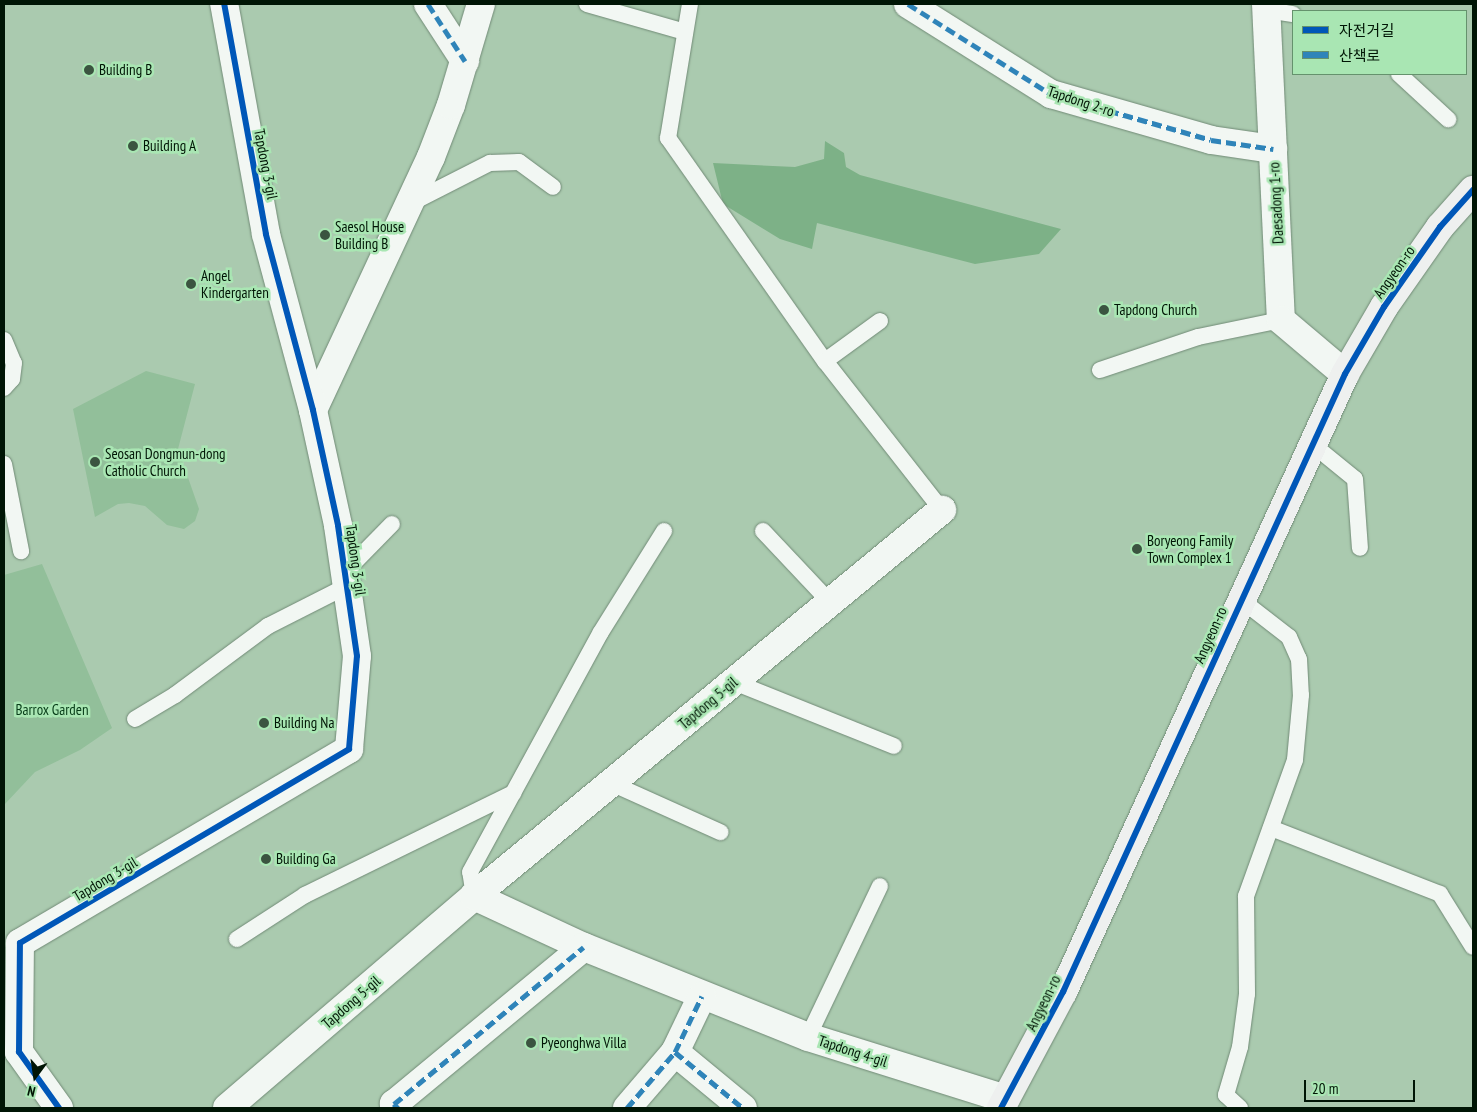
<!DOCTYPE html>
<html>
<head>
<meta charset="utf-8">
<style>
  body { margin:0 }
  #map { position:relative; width:1477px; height:1112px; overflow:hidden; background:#aacaaf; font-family:"PT Sans Narrow","Noto Sans KR",sans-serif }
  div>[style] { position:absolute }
  .green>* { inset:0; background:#92bf9a }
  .forest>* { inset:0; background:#7db187 }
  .roads { filter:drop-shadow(0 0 1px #718a76) drop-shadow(0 0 1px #718a76) }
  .lane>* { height:16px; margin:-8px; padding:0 8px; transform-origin:8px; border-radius:8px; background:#f2f7f3 }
  .street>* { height:28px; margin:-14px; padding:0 14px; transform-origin:14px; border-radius:14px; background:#f2f7f3 }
  .secondary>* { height:28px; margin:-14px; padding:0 14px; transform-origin:14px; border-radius:14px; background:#eef0ef }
  .quiet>* { height:5px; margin-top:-2.5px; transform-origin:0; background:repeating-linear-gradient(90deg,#2f84b9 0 10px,transparent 0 15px) }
  .cycleway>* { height:6px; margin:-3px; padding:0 3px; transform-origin:3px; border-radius:3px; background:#0057b8 }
  .dots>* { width:14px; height:14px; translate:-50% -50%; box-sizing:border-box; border:2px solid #a9e6b3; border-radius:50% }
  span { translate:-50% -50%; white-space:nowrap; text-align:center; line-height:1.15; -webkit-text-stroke:5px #a9e6b3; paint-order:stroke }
  .poi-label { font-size:15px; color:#001505 }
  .left { translate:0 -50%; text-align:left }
  .street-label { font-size:15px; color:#001505 }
  .park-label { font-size:15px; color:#083d19 }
  .frame { position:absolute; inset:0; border:5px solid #001505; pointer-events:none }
  .legend { position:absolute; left:1292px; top:10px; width:175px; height:65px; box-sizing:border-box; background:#a9e6b3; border:1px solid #65926d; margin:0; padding:6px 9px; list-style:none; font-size:15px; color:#001505 }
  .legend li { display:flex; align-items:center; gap:10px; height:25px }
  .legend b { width:25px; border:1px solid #65926d }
  .north { position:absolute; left:10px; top:1052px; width:50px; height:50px; -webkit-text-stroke:4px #a9e6b3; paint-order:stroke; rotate:194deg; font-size:14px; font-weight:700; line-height:20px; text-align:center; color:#001505 }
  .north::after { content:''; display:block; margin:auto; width:18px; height:22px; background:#001505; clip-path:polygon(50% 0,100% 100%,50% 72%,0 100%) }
  .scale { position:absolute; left:1304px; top:1080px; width:111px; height:22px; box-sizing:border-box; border:2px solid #001505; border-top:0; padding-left:6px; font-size:15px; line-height:18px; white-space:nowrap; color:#001505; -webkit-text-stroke:4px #a9e6b3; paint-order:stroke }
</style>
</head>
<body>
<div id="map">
  <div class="green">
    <i style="clip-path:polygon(146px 371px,195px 384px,178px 449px,199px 509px,195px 521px,184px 529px,167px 525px,145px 506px,129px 503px,118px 504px,95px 517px,73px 409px)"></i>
    <i style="clip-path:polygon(42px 564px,112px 728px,80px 750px,35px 772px,4px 805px,4px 575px)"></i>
  </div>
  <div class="forest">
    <i style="clip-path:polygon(825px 141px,844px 153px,846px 167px,860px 175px,1061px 229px,1039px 254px,975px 264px,817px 223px,812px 249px,780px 239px,723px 204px,713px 163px,795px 167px,824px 159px)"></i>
  </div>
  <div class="roads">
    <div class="lane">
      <i style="left:587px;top:4px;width:102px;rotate:15.9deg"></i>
      <i style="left:690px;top:4px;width:136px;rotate:99.3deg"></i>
      <i style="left:668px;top:138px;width:273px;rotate:54.9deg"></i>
      <i style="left:825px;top:361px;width:189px;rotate:51.9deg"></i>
      <i style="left:1267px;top:10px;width:26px;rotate:9deg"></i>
      <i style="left:1399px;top:74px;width:67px;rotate:42.6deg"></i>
      <i style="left:411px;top:203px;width:89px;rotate:-26.9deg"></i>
      <i style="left:490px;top:163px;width:29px;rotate:-2deg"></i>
      <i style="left:519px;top:162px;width:42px;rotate:36.3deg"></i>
      <i style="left:4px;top:340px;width:25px;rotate:67deg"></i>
      <i style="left:14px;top:363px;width:16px;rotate:97deg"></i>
      <i style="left:12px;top:379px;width:12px;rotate:132deg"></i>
      <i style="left:825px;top:361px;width:68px;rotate:-36deg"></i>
      <i style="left:1100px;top:370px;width:103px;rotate:-18.6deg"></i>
      <i style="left:1198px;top:337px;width:85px;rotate:-11.6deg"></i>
      <i style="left:1312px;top:444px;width:55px;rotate:39.1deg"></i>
      <i style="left:1355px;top:479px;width:69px;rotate:85.9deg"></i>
      <i style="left:4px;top:464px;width:89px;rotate:78.9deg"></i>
      <i style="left:763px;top:531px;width:98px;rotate:46.7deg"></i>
      <i style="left:345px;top:572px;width:67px;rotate:-45.6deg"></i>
      <i style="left:1240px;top:599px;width:62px;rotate:37.8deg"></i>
      <i style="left:1289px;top:637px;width:24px;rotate:66deg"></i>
      <i style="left:1299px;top:659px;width:36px;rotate:87deg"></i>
      <i style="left:1301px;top:695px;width:65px;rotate:95.3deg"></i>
      <i style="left:1295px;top:760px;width:145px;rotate:109.8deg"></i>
      <i style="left:1246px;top:896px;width:98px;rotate:89.4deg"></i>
      <i style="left:1247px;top:994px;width:53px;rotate:97.5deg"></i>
      <i style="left:1240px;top:1047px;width:50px;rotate:106.3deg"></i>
      <i style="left:1226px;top:1095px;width:19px;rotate:43deg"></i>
      <i style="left:734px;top:682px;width:172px;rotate:21.8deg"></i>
      <i style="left:135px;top:719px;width:47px;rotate:-31deg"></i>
      <i style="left:175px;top:695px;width:116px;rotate:-36.6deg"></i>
      <i style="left:268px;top:626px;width:89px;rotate:-26.9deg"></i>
      <i style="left:611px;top:783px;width:120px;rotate:24.2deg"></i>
      <i style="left:1271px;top:828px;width:181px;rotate:21.3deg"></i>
      <i style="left:1440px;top:894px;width:62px;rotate:58.1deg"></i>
      <i style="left:474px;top:896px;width:24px;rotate:-99deg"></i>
      <i style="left:470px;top:872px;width:273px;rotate:-61.4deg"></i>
      <i style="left:601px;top:632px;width:119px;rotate:-58deg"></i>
      <i style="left:237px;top:939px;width:81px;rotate:-32.9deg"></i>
      <i style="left:305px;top:895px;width:232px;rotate:-26.1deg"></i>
      <i style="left:808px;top:1037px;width:167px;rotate:-64.5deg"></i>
    </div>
    <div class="street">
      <i style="left:428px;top:4px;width:68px;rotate:57deg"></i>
      <i style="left:908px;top:4px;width:169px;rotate:32.2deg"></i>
      <i style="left:1051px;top:94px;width:166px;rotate:16deg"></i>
      <i style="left:1211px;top:140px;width:63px;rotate:8.3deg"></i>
      <i style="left:1266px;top:4px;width:316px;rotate:87.3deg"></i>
      <i style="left:1281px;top:320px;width:84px;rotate:40.2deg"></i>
      <i style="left:313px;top:410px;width:279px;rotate:-65deg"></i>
      <i style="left:431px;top:157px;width:56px;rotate:-69deg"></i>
      <i style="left:451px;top:105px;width:105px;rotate:-73.5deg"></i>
      <i style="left:474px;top:896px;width:121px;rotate:24.9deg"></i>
      <i style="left:584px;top:947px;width:241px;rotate:21.9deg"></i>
      <i style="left:808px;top:1037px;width:207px;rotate:17.4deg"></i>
      <i style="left:675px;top:1052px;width:88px;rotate:39.5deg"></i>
      <i style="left:59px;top:1108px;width:69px;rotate:-125.5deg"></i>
      <i style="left:19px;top:1052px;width:109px;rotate:-89.5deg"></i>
      <i style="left:20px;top:943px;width:382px;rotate:-30.5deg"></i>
      <i style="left:349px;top:749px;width:93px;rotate:-85.1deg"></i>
      <i style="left:357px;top:656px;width:132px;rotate:-98.3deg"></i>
      <i style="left:338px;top:525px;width:118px;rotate:-102.3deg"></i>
      <i style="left:313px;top:410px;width:182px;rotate:-105deg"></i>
      <i style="left:266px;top:234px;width:234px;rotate:-100.3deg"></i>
      <i style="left:227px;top:1108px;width:326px;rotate:-40.6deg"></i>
      <i style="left:474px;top:896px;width:607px;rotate:-39.52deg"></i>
      <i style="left:398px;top:1108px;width:6px;rotate:-135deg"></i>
      <i style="left:394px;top:1104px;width:246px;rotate:-39.6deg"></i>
      <i style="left:627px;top:1108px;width:74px;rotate:-49.4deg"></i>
      <i style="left:675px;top:1052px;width:62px;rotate:-64.3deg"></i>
    </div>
    <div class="secondary">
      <i style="left:1001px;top:1108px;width:132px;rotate:-61.9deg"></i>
      <i style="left:1063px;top:992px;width:679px;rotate:-65.47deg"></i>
      <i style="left:1345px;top:374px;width:78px;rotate:-59.8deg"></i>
      <i style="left:1384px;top:307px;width:98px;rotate:-55deg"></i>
      <i style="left:1440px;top:227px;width:50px;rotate:-48.3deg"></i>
    </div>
  </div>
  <div class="quiet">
    <i style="left:428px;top:4px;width:68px;rotate:57deg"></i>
    <i style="left:908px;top:4px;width:169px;rotate:32.2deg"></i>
    <i style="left:1051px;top:94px;width:166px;rotate:16deg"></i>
    <i style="left:1211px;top:140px;width:63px;rotate:8.3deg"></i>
    <i style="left:675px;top:1052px;width:88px;rotate:39.5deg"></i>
    <i style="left:398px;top:1108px;width:6px;rotate:-135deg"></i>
    <i style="left:394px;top:1104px;width:246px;rotate:-39.6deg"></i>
    <i style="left:627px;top:1108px;width:74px;rotate:-49.4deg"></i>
    <i style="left:675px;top:1052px;width:62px;rotate:-64.3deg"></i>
  </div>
  <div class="cycleway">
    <i style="left:59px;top:1108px;width:69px;rotate:-125.5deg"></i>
    <i style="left:19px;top:1052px;width:109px;rotate:-89.5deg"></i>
    <i style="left:20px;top:943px;width:382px;rotate:-30.5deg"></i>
    <i style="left:349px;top:749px;width:93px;rotate:-85.1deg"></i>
    <i style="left:357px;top:656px;width:132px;rotate:-98.3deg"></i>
    <i style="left:338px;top:525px;width:118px;rotate:-102.3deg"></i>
    <i style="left:313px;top:410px;width:182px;rotate:-105deg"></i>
    <i style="left:266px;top:234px;width:234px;rotate:-100.3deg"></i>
    <i style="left:1001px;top:1108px;width:132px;rotate:-61.9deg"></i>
    <i style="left:1063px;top:992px;width:679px;rotate:-65.47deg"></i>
    <i style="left:1345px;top:374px;width:78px;rotate:-59.8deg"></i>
    <i style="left:1384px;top:307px;width:98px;rotate:-55deg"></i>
    <i style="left:1440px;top:227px;width:50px;rotate:-48.3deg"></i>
  </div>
  <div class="dots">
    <i style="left:89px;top:70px;background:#3b5440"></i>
    <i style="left:133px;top:146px;background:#3b5440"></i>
    <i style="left:325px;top:235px;background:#3b5440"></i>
    <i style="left:191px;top:284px;background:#3b5440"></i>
    <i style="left:1104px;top:310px;background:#3b5440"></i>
    <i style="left:95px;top:462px;background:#3b5440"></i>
    <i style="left:1137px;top:549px;background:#3b5440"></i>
    <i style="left:264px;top:723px;background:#3b5440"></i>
    <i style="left:266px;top:859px;background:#3b5440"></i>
    <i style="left:531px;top:1043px;background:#3b5440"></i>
  </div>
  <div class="poi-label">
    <span class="left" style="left:99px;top:70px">Building B</span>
    <span class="left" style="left:143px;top:146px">Building A</span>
    <span class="left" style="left:335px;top:235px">Saesol House<br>Building B</span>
    <span class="left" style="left:201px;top:284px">Angel<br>Kindergarten</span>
    <span class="left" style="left:1114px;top:310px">Tapdong Church</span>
    <span class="left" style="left:105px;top:462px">Seosan Dongmun-dong<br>Catholic Church</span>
    <span class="left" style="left:1147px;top:549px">Boryeong Family<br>Town Complex 1</span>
    <span class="left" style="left:274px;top:723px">Building Na</span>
    <span class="left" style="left:276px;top:859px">Building Ga</span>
    <span class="left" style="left:541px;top:1043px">Pyeonghwa Villa</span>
  </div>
  <div class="street-label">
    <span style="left:1081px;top:101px;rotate:18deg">Tapdong 2-ro</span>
    <span style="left:266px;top:164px;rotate:79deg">Tapdong 3-gil</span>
    <span style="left:1276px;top:203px;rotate:-93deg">Daesadong 1-ro</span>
    <span style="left:1394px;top:272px;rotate:-55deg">Angyeon-ro</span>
    <span style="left:356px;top:560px;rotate:82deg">Tapdong 3-gil</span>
    <span style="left:1210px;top:635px;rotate:-66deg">Angyeon-ro</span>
    <span style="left:708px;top:703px;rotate:-40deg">Tapdong 5-gil</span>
    <span style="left:105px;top:879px;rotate:-31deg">Tapdong 3-gil</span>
    <span style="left:351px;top:1002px;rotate:-41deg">Tapdong 5-gil</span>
    <span style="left:1043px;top:1003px;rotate:-64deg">Angyeon-ro</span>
    <span style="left:853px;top:1051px;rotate:18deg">Tapdong 4-gil</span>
  </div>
  <div class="park-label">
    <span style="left:52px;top:710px">Barrox Garden</span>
  </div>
  <div class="frame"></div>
  <ul class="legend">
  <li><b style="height:6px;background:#0057b8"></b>자전거길</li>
  <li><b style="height:6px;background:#2f84b9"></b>산책로</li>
  </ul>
  <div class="north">N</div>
  <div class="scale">20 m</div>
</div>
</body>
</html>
